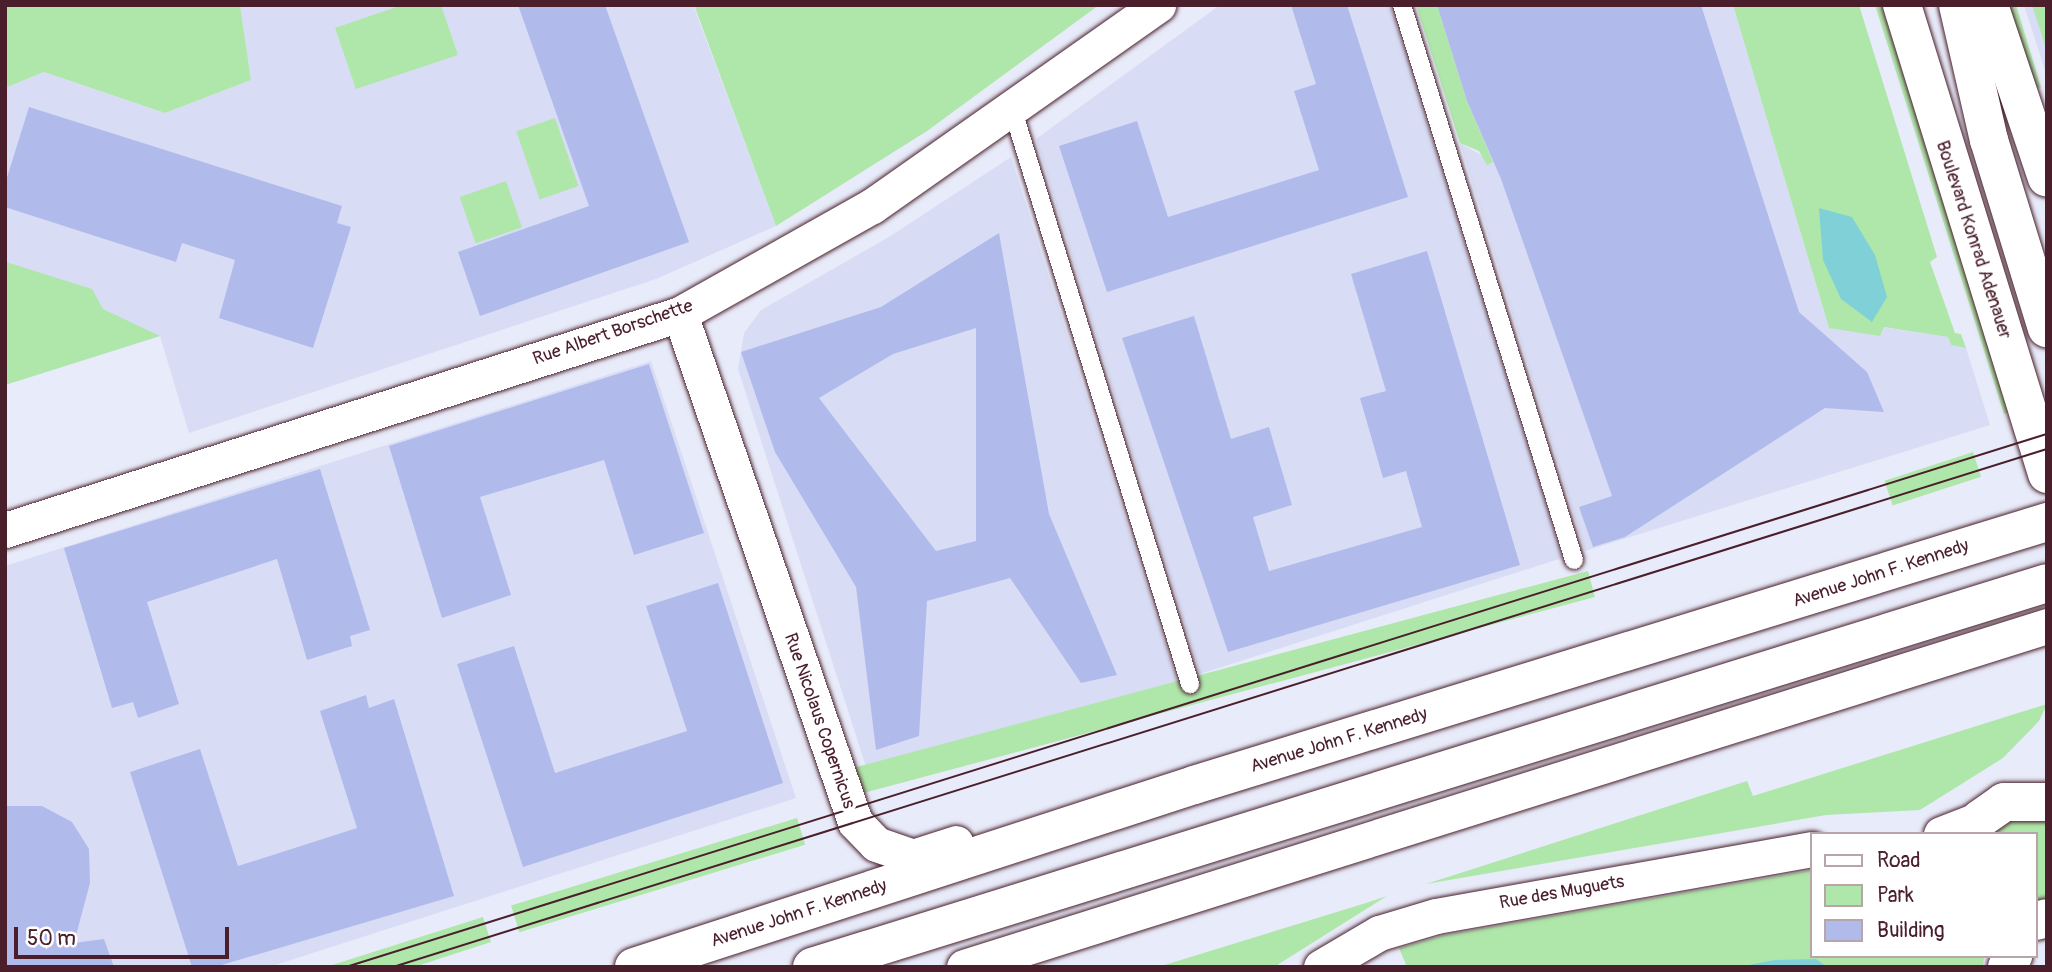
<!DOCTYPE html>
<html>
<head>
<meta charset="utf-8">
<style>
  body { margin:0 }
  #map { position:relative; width:2052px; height:972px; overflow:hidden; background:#e8ebf9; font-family:Pangolin,sans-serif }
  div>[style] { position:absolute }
  .built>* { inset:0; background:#d8ddf5 }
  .green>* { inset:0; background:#afe7ab; transform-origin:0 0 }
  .water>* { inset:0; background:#80d1d7 }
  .building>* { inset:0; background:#b1bbeb }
  .roads { filter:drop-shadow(0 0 2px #4a1f2b) drop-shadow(0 0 2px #4a1f2b) }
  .lane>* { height:18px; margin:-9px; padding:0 9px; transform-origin:9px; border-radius:9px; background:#fff }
  .street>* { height:35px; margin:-17.5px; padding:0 17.5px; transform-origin:17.5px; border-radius:17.5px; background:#fff }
  .secondary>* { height:38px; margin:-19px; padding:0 19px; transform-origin:19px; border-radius:19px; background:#fff }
  .primary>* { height:38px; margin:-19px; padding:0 19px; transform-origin:19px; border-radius:19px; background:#fff }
  .tram>* { height:2px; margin:-1px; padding:0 1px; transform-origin:1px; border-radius:1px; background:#4a1f2b }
  span { translate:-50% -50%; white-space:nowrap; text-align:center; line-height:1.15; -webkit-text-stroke:7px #fff; paint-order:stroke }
  .street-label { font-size:18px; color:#4a1f2b }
  .frame { position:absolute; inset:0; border:7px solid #4a1f2b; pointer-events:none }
  .legend { position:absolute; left:1810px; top:832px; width:228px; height:126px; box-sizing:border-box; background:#fff; border:2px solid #b7a5aa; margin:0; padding:9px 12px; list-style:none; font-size:21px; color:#4a1f2b }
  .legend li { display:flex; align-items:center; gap:14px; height:35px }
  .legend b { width:35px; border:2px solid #b7a5aa }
  .scale { position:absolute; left:14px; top:927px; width:215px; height:32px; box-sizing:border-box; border:4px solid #4a1f2b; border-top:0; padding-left:9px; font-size:21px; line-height:24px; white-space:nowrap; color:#4a1f2b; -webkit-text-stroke:5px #fff; paint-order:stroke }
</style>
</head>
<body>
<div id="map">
  <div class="built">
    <i style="clip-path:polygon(240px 5px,693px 5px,776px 226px,656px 279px,189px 433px,160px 336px,5px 385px,5px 88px,44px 72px,165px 113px,251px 80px)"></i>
    <i style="clip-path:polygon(1220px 5px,1390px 5px,1562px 558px,1200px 674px,1036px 139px)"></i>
    <i style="clip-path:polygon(1437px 5px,1733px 5px,1829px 328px,1883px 327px,1948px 337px,1951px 345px,1966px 348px,1990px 425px,1585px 551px,1460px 143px,1493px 162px,1467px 101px)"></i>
    <i style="clip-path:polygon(2024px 5px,2047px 5px,2047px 77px,2032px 30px)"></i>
    <i style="clip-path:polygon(1011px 157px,1177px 682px,869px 776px,738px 369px,744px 333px,761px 310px,889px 237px)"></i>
    <i style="clip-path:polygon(651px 361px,796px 798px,269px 967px,5px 967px,5px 566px)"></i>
  </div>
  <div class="green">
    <i style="clip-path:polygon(5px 5px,240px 5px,251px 80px,165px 113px,44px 72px,5px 88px)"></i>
    <i style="clip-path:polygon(402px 5px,441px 5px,458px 55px,356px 89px,335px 28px)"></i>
    <i style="clip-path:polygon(694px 5px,1099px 5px,927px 131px,776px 226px)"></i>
    <i style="clip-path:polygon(1416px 5px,1437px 5px,1467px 101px,1493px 162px,1487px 165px,1479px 151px,1460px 143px)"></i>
    <i style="clip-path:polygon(1733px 5px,1859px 5px,1937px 257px,1930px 262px,1955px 333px,1961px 334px,1966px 348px,1951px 345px,1948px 337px,1884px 327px,1880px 336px,1829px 328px)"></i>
    <i style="clip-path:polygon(1875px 5px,1893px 5px,2012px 411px,2004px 414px)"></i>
    <i style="clip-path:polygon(2003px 5px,2016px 5px,2041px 87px,2033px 90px)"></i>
    <i style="clip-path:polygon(2032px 5px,2047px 5px,2047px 51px)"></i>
    <i style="left:555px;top:118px;width:72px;height:41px;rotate:71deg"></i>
    <i style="left:506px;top:181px;width:49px;height:49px;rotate:71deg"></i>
    <i style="clip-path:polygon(6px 262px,92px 289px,103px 309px,160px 336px,5px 385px)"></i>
    <i style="left:1973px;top:452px;width:26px;height:93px;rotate:72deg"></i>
    <i style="left:1588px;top:571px;width:27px;height:767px;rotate:75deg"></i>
    <i style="clip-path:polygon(2047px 704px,2039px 721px,2003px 758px,1920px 810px,1826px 815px,1426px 884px,1747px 781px,1753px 796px)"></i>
    <i style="clip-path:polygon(2047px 816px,2047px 900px,2036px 904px,2036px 834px,1988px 834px,2001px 819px)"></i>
    <i style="left:797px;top:818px;width:28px;height:299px;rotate:73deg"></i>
    <i style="clip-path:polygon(1812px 870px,1812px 956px,1984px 956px,1983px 967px,1407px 967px,1399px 948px,1445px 935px)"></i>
    <i style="clip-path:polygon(1387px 896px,1274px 967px,1158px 967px,1366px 903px)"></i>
    <i style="clip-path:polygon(483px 917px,491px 942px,414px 967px,326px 967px)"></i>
  </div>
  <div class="water">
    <i style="clip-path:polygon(1819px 208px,1852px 217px,1875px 255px,1887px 297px,1872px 322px,1841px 299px,1823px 260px)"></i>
    <i style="clip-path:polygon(1816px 959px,1827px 967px,1739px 967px,1774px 960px)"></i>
  </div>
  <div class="building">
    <i style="clip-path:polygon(518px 5px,605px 5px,689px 242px,480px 316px,458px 252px,589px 206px)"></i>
    <i style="clip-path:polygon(1291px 5px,1347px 5px,1408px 197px,1107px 292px,1059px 146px,1137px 121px,1168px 217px,1319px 170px,1294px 91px,1316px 84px)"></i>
    <i style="clip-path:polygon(1437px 5px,1701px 5px,1799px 312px,1867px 372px,1884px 412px,1825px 408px,1625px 537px,1593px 547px,1579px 507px,1612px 496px,1501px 179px,1467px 101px)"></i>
    <i style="clip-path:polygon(29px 107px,342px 206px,337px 223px,351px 227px,313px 348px,219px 318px,235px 260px,182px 243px,176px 262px,5px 207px,5px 184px)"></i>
    <i style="clip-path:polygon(evenodd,999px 233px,1049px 514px,1117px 675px,1081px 683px,1010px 578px,927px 601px,919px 736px,876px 750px,856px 587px,775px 452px,741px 352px,881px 307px,999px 233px,976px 328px,976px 541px,936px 551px,819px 398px,893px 354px,976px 328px)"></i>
    <i style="clip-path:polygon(1427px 251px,1520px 565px,1228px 652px,1122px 338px,1194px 316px,1231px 439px,1269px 427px,1292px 505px,1253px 517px,1269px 571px,1422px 527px,1406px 471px,1383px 478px,1360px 398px,1386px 391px,1351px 274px)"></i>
    <i style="clip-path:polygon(649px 364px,704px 533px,634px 555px,604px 460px,480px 497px,511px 595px,442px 618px,389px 446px)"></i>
    <i style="clip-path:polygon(320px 469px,370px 630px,350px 636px,352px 646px,307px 660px,277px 559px,147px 602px,179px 704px,138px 718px,133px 702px,112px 708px,64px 548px)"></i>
    <i style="clip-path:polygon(718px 583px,783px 783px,523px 867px,457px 664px,514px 646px,555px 773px,687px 731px,646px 606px)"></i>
    <i style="clip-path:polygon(366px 695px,369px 708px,394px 699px,454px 896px,215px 967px,192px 967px,130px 772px,200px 749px,238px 866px,357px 828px,320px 711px)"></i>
    <i style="clip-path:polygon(5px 806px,42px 806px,72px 822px,89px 849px,90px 883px,74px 943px,104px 939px,114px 967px,5px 967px)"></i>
  </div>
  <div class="roads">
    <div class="lane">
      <i style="left:1402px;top:5px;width:581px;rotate:72.78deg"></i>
      <i style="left:1013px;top:111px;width:600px;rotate:72.83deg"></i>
    </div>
    <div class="street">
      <i style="left:680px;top:314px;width:537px;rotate:70.99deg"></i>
      <i style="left:855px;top:822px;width:30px;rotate:46deg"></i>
      <i style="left:876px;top:844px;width:39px;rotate:19deg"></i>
      <i style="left:913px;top:857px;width:45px;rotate:-18deg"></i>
      <i style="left:5px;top:530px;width:709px;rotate:-17.74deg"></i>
      <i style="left:680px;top:314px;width:220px;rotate:-29.4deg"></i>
      <i style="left:872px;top:206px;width:350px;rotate:-35.1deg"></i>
      <i style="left:1941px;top:834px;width:42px;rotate:-21deg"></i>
      <i style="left:964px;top:967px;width:1135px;rotate:-17.48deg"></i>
      <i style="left:1321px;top:967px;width:67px;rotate:-30.4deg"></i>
      <i style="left:1379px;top:933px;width:59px;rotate:-16.6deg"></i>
      <i style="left:1436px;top:916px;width:382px;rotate:-10.1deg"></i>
    </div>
    <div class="secondary">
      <i style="left:1902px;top:5px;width:491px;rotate:72.8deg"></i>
      <i style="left:1958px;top:5px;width:139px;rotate:77.1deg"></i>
      <i style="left:1989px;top:140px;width:197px;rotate:72.9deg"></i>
      <i style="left:1989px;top:5px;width:182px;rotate:71.5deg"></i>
      <i style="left:1970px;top:834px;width:18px;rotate:-56deg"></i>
      <i style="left:1980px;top:819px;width:29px;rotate:-35deg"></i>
      <i style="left:2004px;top:802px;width:43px"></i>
      <i style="left:2036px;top:921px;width:11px;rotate:-15deg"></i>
      <i style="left:2007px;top:967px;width:13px;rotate:-61deg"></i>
    </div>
    <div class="primary">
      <i style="left:634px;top:967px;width:589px;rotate:-18deg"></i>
      <i style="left:1194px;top:785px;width:893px;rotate:-17.14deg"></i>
      <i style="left:812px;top:967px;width:1293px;rotate:-17.27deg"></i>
    </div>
  </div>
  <div class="tram">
    <i style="left:346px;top:967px;width:1783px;rotate:-17.4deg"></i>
    <i style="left:393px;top:967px;width:1733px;rotate:-17.39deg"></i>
  </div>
  <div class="street-label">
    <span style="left:1973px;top:240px;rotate:72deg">Boulevard Konrad Adenauer</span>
    <span style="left:613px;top:333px;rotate:-19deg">Rue Albert Borschette</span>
    <span style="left:1881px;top:574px;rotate:-18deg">Avenue John F. Kennedy</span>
    <span style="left:819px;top:721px;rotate:71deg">Rue Nicolaus Copernicus</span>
    <span style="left:1339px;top:741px;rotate:-17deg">Avenue John F. Kennedy</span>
    <span style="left:1562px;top:893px;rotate:-10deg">Rue des Muguets</span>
    <span style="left:799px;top:914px;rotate:-18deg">Avenue John F. Kennedy</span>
  </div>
  <div class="frame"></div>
  <ul class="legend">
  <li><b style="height:9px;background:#fff"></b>Road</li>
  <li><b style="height:19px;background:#afe7ab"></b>Park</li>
  <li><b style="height:19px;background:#b1bbeb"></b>Building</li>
  </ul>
  <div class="scale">50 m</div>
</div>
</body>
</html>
